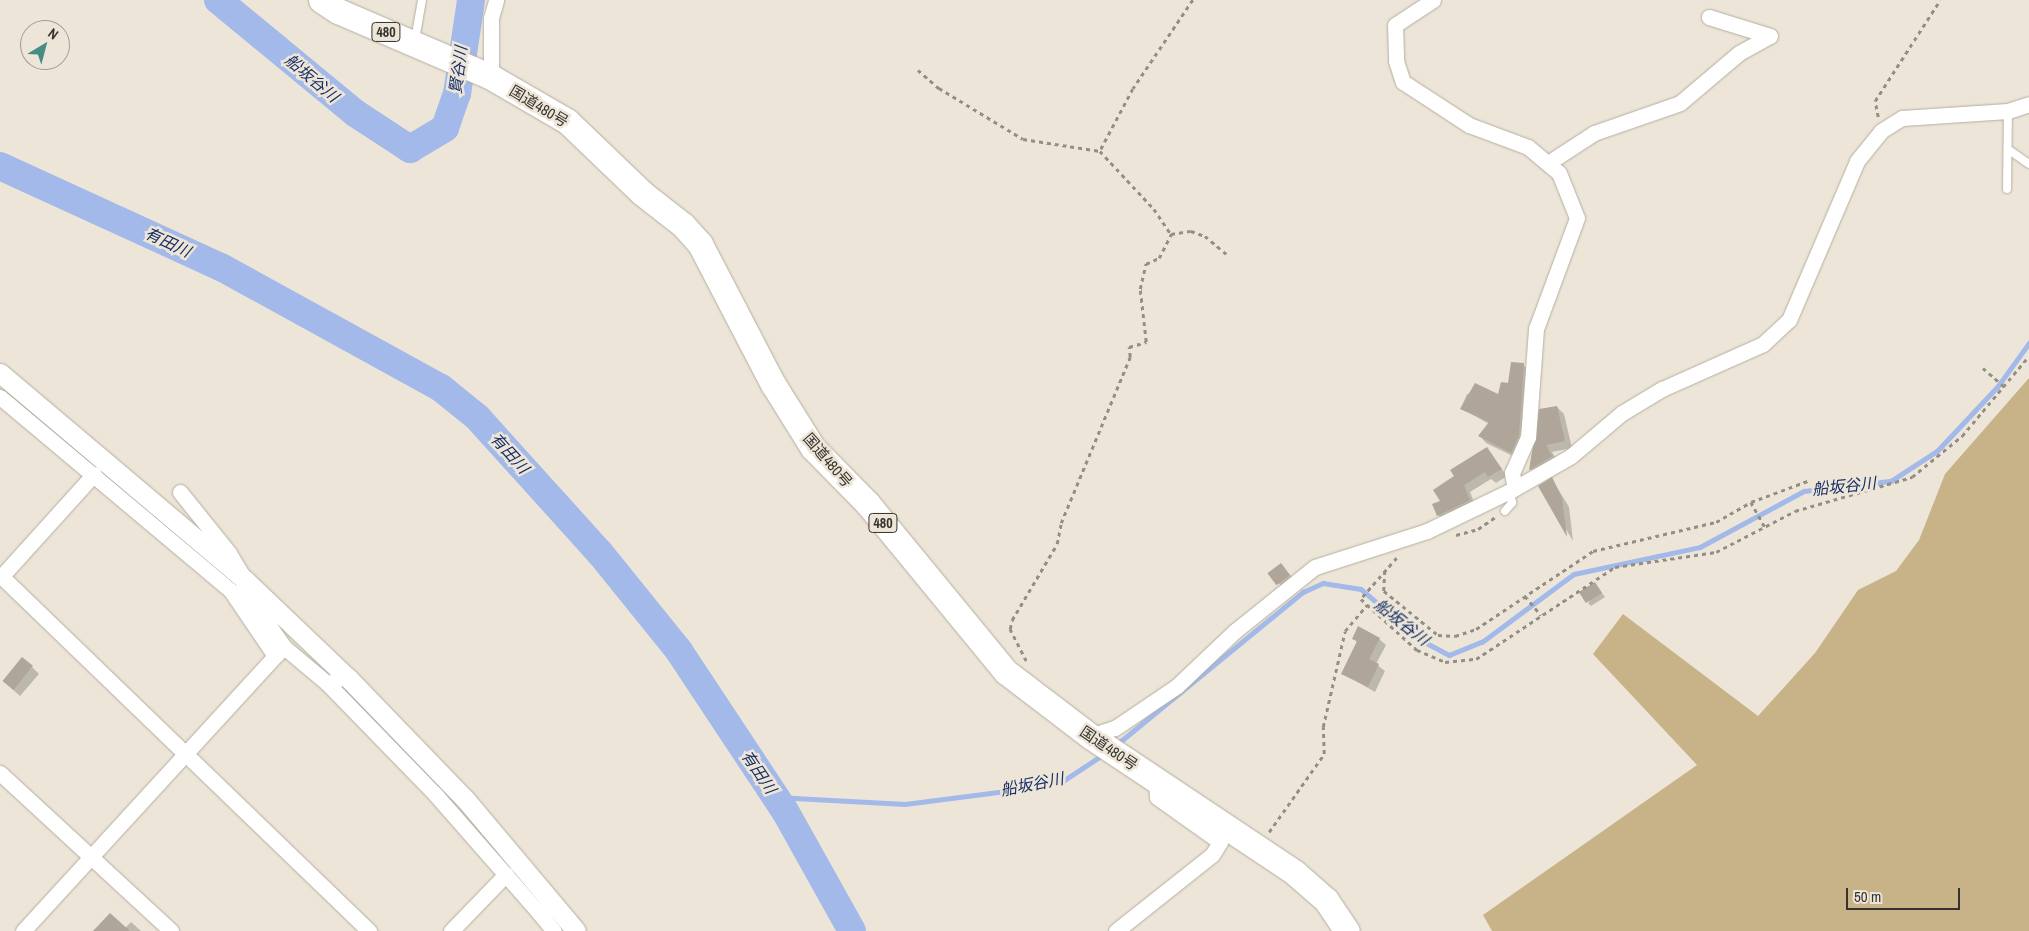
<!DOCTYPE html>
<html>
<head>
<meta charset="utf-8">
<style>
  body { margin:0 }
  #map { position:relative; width:2029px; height:931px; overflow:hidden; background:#ede6d8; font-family:"Archivo Narrow","Noto Sans JP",sans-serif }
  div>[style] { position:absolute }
  .green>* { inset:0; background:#c7b387 }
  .shadow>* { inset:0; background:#0003; transform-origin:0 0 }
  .stream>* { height:4.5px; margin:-2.25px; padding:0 2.25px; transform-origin:2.25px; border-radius:2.25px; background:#a2b9e9 }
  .river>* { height:28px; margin:-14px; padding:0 14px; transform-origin:14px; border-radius:14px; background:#a2b9e9 }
  .building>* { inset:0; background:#afa599; transform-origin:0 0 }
  .path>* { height:2.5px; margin-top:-1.25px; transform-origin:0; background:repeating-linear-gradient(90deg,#948f86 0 4px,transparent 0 8px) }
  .roads { filter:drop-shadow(0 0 1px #b4aea1) drop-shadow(0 0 1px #b4aea1) }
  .service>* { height:8px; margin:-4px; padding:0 4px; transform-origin:4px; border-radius:4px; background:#fff }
  .minor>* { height:15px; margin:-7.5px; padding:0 7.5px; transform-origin:7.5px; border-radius:7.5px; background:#fff }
  .tertiary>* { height:19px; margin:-9.5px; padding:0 9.5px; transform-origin:9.5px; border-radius:9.5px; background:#fff }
  .trunk>* { height:25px; margin:-12.5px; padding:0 12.5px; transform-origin:12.5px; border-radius:12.5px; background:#fff }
  span { translate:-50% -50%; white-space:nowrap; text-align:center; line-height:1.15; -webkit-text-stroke:5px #ede6d8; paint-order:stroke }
  .shield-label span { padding:1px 4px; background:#ede6d8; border:1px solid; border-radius:4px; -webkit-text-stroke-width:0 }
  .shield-label { font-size:14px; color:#36332e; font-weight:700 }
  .street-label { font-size:15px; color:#36332e }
  .water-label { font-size:16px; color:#172e66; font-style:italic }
  .north { position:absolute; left:20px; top:20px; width:50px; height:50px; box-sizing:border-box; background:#ede6d8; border:1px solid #a49e94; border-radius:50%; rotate:37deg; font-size:14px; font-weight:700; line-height:20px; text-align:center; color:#36332e }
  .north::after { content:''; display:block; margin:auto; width:18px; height:22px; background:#488d83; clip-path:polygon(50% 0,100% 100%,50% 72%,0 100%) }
  .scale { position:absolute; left:1846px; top:888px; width:114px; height:22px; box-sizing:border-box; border:2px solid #36332e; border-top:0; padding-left:6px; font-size:15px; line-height:18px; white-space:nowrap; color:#36332e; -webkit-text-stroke:4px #ede6d8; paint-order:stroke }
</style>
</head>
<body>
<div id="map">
  <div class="green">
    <i style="clip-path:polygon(2029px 378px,2029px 931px,1492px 931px,1483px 915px,1697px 765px,1593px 654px,1623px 614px,1758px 716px,1815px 653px,1858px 590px,1896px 571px,1919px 540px,1945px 474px)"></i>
  </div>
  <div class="shadow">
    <i style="clip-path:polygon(1523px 365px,1530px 371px,1517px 458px,1486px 443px,1480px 436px,1489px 424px,1461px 408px,1467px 394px,1499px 396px)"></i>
    <i style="clip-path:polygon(1557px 407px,1564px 414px,1572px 448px,1552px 452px,1559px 464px,1537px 476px,1530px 469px)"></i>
    <i style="clip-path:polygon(1487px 449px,1507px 476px,1496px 483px,1491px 479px,1470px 492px,1476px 507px,1445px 522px,1438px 515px,1456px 477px)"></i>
    <i style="clip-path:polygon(1552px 479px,1569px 507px,1573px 541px,1540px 486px)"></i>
    <i style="left:1281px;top:565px;width:24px;height:14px;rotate:48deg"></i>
    <i style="clip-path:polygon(1598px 587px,1605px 597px,1591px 606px,1588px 603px)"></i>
    <i style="clip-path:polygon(1353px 638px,1379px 639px,1386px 645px,1376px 664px,1385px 671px,1375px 692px,1342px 673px,1358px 643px)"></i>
    <i style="clip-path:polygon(32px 667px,39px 674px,20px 696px,11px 688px)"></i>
    <i style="clip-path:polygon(131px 922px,141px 931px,95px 931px,125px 928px)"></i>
  </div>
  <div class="stream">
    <i style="left:1116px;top:745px;width:242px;rotate:-39.3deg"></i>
    <i style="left:1303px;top:592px;width:22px;rotate:-24deg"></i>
    <i style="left:1323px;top:583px;width:38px;rotate:9deg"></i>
    <i style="left:1361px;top:589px;width:79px;rotate:40.4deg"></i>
    <i style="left:1421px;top:640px;width:32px;rotate:28deg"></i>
    <i style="left:1449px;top:655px;width:35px;rotate:-22deg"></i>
    <i style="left:1482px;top:642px;width:114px;rotate:-36.5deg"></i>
    <i style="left:1574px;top:574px;width:129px;rotate:-12.1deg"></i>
    <i style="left:1700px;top:547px;width:118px;rotate:-28.3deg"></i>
    <i style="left:1804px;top:491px;width:88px;rotate:-6.6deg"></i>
    <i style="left:1891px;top:481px;width:55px;rotate:-33.1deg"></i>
    <i style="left:1937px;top:451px;width:89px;rotate:-46.8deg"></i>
    <i style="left:1998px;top:386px;width:53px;rotate:-54.2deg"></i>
    <i style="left:776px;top:797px;width:129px;rotate:3.1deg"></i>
    <i style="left:905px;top:804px;width:118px;rotate:-7.3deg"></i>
    <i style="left:1022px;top:789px;width:42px;rotate:-11deg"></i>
    <i style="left:1063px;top:781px;width:49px;rotate:-33.4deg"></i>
  </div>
  <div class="river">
    <i style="left:218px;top:0;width:178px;rotate:39.5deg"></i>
    <i style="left:355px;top:113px;width:66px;rotate:33.2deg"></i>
    <i style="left:410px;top:149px;width:41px;rotate:-31deg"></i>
    <i style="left:445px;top:128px;width:36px;rotate:-71deg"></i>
    <i style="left:457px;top:94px;width:95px;rotate:-81.5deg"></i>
    <i style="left:0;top:166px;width:243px;rotate:24.6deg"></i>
    <i style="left:221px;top:267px;width:251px;rotate:28.8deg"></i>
    <i style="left:441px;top:388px;width:46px;rotate:38.9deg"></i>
    <i style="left:477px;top:417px;width:183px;rotate:47.9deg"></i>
    <i style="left:600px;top:553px;width:126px;rotate:51.1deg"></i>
    <i style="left:679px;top:651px;width:192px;rotate:56.5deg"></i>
    <i style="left:785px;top:811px;width:137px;rotate:60.8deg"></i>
  </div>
  <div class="building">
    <i style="clip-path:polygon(1511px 362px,1524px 363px,1519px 435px,1511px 453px,1478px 436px,1489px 422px,1460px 409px,1475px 383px,1498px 394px,1501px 382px,1508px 383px)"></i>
    <i style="clip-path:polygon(1557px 406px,1565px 441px,1546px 445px,1552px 456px,1529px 470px,1539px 409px)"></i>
    <i style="clip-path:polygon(1487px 447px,1502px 469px,1488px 477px,1485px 472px,1464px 485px,1470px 500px,1437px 516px,1432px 504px,1440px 501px,1433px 490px,1454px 476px,1450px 470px)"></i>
    <i style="clip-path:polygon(1552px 477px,1562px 498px,1567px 537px,1538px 486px)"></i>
    <i style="left:1281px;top:563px;width:15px;height:17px;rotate:53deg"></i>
    <i style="left:1595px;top:582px;width:13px;height:19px;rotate:58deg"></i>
    <i style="clip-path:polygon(1358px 626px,1380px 638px,1369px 659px,1379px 664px,1368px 687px,1341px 674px,1357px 641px,1352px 639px)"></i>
    <i style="left:22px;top:657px;width:14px;height:31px;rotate:39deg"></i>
    <i style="clip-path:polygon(110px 913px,130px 931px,93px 931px)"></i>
  </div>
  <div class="path">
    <i style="left:1193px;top:0;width:107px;rotate:124deg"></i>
    <i style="left:1133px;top:89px;width:70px;rotate:118deg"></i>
    <i style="left:1100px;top:151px;width:79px;rotate:47deg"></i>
    <i style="left:1154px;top:209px;width:30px;rotate:56deg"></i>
    <i style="left:1171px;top:234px;width:20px;rotate:-9deg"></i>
    <i style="left:1191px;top:231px;width:15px;rotate:20deg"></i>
    <i style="left:1205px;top:236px;width:31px;rotate:40deg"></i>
    <i style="left:918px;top:70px;width:28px;rotate:41deg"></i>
    <i style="left:939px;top:88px;width:98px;rotate:31.3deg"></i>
    <i style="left:1023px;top:139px;width:78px;rotate:8.9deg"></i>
    <i style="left:1878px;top:117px;width:16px;rotate:-101deg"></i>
    <i style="left:1875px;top:101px;width:120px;rotate:-57.2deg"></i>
    <i style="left:1983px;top:368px;width:28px;rotate:41deg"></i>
    <i style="left:1751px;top:502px;width:29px;rotate:61deg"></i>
    <i style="left:1456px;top:535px;width:23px;rotate:-15deg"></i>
    <i style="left:1478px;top:529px;width:21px;rotate:-35deg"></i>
    <i style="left:1397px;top:558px;width:55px;rotate:131.3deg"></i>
    <i style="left:1361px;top:599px;width:76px;rotate:42.3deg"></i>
    <i style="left:1417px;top:650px;width:30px;rotate:23deg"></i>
    <i style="left:1445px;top:662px;width:31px;rotate:-6deg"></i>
    <i style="left:1476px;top:659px;width:167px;rotate:-33.5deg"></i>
    <i style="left:1615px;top:567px;width:102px;rotate:-8.4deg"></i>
    <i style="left:1716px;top:552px;width:89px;rotate:-27.4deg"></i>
    <i style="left:1795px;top:511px;width:122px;rotate:-16.2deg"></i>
    <i style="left:1912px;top:477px;width:65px;rotate:-39.4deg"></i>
    <i style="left:1962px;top:436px;width:104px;rotate:-50.1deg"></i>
    <i style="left:1385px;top:571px;width:20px;rotate:93deg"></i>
    <i style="left:1384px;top:591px;width:70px;rotate:39.2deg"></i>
    <i style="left:1438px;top:635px;width:17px;rotate:3deg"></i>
    <i style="left:1455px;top:636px;width:22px;rotate:-18deg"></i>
    <i style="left:1476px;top:629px;width:141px;rotate:-33.7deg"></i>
    <i style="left:1593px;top:551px;width:126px;rotate:-13.3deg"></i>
    <i style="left:1716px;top:522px;width:40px;rotate:-29.7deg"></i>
    <i style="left:1751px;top:502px;width:63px;rotate:-20.4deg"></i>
    <i style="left:1525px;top:596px;width:25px;rotate:50deg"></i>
    <i style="left:1026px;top:661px;width:36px;rotate:-117deg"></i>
    <i style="left:1010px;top:629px;width:9px;rotate:-77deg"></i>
    <i style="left:1012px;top:620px;width:88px;rotate:-59.4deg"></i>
    <i style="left:1057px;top:544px;width:21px;rotate:-79deg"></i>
    <i style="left:1061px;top:523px;width:180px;rotate:-67.4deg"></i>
    <i style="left:1130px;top:357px;width:10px;rotate:-96deg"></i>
    <i style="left:1129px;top:347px;width:18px;rotate:-16deg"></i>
    <i style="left:1146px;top:342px;width:53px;rotate:-96.5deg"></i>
    <i style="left:1140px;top:289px;width:26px;rotate:-77deg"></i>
    <i style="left:1146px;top:264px;width:14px;rotate:-25deg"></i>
    <i style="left:1159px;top:258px;width:27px;rotate:-63deg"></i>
    <i style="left:1269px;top:832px;width:95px;rotate:-54.8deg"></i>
    <i style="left:1324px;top:754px;width:27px;rotate:-92deg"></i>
    <i style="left:1323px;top:727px;width:98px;rotate:-77.1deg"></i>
    <i style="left:1345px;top:631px;width:34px;rotate:-50deg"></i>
  </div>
  <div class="roads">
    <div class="service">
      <i style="left:415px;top:40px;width:41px;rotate:-80.1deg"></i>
      <i style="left:2009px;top:150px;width:24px;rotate:35deg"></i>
      <i style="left:2007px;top:189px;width:78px;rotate:-89.3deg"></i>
      <i style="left:1505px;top:511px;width:11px;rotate:-49deg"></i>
      <i style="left:1512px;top:503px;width:12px;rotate:-99deg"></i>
    </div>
    <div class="minor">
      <i style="left:1433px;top:0;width:45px;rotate:146.7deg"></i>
      <i style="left:1395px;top:25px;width:36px;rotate:88deg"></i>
      <i style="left:1396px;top:61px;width:22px;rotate:72deg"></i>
      <i style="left:1403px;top:82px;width:79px;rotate:33.1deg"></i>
      <i style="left:1469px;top:125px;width:63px;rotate:20.4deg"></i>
      <i style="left:1528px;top:147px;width:40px;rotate:40deg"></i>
      <i style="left:1559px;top:173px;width:48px;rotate:68.2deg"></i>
      <i style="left:1577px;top:218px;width:118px;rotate:110.3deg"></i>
      <i style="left:1536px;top:329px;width:108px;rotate:94.2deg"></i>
      <i style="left:1528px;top:437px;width:39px;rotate:114deg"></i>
      <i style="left:1512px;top:473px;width:15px;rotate:79deg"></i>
      <i style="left:491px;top:77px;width:59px;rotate:-90deg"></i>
      <i style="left:491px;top:18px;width:19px;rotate:-74deg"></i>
      <i style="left:1548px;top:163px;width:55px;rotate:-33.1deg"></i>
      <i style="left:1594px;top:133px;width:91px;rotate:-19.2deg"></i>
      <i style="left:1680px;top:103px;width:77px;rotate:-40.3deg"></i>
      <i style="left:1739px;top:53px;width:35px;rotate:-29deg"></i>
      <i style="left:1770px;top:36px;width:64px;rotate:-162.7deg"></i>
      <i style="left:0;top:397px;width:302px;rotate:40deg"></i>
      <i style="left:231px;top:591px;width:78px;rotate:55.9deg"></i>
      <i style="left:275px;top:656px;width:13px;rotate:-45deg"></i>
      <i style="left:180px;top:492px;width:78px;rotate:51.2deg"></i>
      <i style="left:229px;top:553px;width:33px;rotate:59deg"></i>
      <i style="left:246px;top:581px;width:8px;rotate:113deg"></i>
      <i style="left:243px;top:588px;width:72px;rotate:55.2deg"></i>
      <i style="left:284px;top:647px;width:56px;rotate:39.9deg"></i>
      <i style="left:327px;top:683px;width:9px;rotate:-13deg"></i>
      <i style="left:0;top:575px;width:513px;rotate:43.97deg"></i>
      <i style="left:0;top:578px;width:140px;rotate:-47.9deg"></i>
      <i style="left:327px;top:683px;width:155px;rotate:45.8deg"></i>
      <i style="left:435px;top:794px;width:159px;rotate:48.8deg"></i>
      <i style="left:540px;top:914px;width:17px;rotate:-31deg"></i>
      <i style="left:1090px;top:736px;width:26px;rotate:-18deg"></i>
      <i style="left:1115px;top:728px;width:75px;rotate:-34.1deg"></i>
      <i style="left:1177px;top:686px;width:80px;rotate:-43.5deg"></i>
      <i style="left:1235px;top:631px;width:102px;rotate:-38.7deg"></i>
      <i style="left:1315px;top:567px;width:118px;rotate:-17.8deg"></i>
      <i style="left:1427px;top:531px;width:92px;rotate:-25.7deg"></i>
      <i style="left:1510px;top:491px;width:70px;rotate:-29.8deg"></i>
      <i style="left:1571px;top:456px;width:67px;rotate:-40.1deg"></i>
      <i style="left:1622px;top:413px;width:47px;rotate:-31deg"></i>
      <i style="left:1662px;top:389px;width:111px;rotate:-24deg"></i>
      <i style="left:1763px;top:344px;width:35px;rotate:-43deg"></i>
      <i style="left:1789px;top:320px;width:173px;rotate:-66.8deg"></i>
      <i style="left:1857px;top:161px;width:38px;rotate:-51deg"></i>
      <i style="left:1881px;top:131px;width:25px;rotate:-32deg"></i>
      <i style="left:1902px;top:118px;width:106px;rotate:-3.8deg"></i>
      <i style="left:2008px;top:111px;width:22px;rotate:-18deg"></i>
      <i style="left:0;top:773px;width:233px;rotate:42.7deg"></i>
      <i style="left:540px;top:914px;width:22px;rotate:51deg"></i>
      <i style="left:23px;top:931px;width:373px;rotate:-47.5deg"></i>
      <i style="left:451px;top:931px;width:79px;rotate:-46deg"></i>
      <i style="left:1116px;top:931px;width:122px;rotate:-38.4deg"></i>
      <i style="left:1212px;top:855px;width:15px;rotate:-58deg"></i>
      <i style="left:1220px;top:842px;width:77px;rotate:-144.5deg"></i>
      <i style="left:1157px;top:797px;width:17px;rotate:-93deg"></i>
    </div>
    <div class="tertiary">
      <i style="left:0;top:373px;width:322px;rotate:40.2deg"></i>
      <i style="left:246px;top:581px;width:141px;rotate:43.6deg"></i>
      <i style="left:348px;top:678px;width:168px;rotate:46deg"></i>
      <i style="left:465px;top:799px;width:172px;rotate:49.9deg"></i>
    </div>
    <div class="trunk">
      <i style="left:321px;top:0;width:20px;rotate:33deg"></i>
      <i style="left:338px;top:11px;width:167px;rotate:23.3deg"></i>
      <i style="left:491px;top:77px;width:88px;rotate:30.1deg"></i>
      <i style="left:567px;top:121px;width:104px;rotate:43.8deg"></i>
      <i style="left:642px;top:193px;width:52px;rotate:38deg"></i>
      <i style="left:683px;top:225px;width:25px;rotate:48deg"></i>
      <i style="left:700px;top:244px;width:158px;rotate:62.5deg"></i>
      <i style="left:773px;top:384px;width:75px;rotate:58deg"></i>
      <i style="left:813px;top:448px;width:78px;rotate:45.5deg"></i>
      <i style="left:868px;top:504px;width:217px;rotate:50.6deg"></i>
      <i style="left:1006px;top:672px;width:106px;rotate:37.3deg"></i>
      <i style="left:1090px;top:736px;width:245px;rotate:33.7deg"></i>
      <i style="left:1294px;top:872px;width:43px;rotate:41.2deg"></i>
      <i style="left:1326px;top:900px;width:37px;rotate:56deg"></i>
    </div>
  </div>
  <div class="shield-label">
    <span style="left:386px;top:32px">480</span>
    <span style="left:883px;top:523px">480</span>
  </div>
  <div class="street-label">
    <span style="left:539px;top:106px;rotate:31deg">国道480号</span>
    <span style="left:828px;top:460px;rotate:49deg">国道480号</span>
    <span style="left:1109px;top:748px;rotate:34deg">国道480号</span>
  </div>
  <div class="water-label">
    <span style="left:458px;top:70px;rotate:-83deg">賢谷川</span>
    <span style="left:312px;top:78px;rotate:40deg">船坂谷川</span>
    <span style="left:168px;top:242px;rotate:25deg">有田川</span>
    <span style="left:510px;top:453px;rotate:48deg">有田川</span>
    <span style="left:1844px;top:486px;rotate:-6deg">船坂谷川</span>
    <span style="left:1402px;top:622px;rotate:38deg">船坂谷川</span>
    <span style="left:759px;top:772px;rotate:56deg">有田川</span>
    <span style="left:1032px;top:784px;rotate:-11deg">船坂谷川</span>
  </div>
  <div class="north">N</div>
  <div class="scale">50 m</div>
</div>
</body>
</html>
